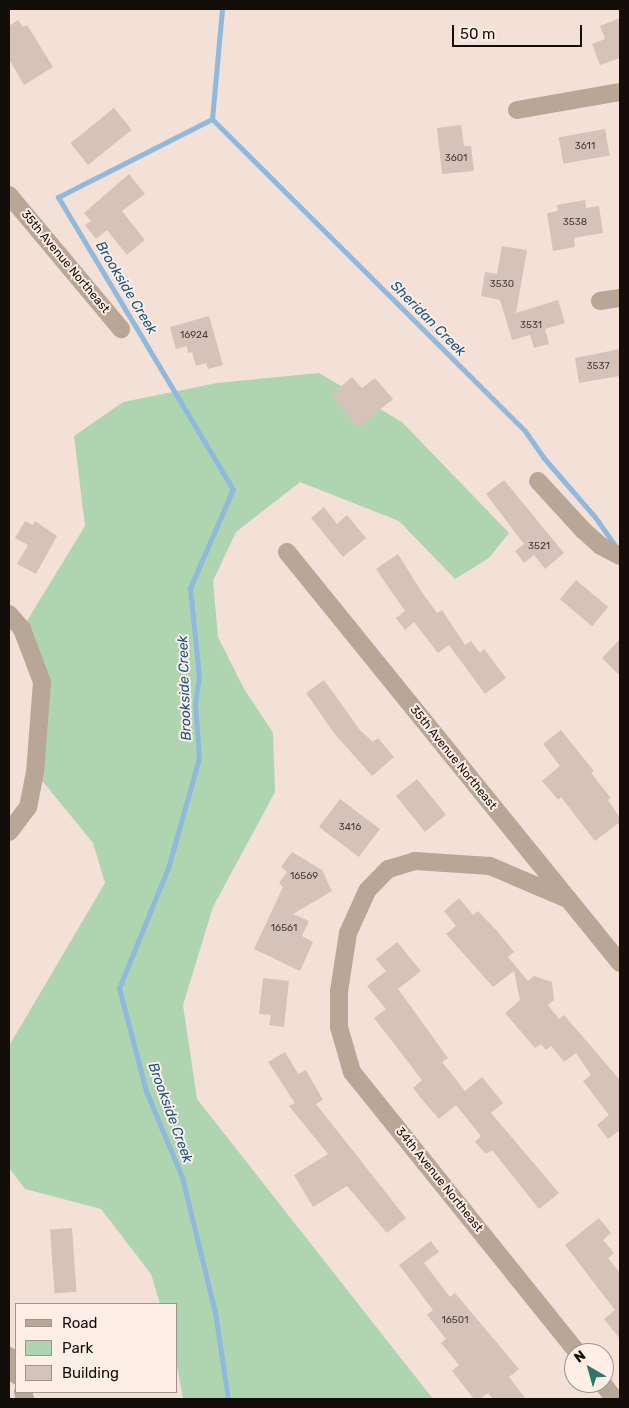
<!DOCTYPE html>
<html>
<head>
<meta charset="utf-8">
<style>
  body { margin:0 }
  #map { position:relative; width:629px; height:1408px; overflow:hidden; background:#f3e0d7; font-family:Rubik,sans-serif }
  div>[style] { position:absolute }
  .green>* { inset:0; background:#afd5b0 }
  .stream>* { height:5px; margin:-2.5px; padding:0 2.5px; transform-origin:2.5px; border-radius:2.5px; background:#8fb9dd }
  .building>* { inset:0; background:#d5c3ba; transform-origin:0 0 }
  .street>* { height:18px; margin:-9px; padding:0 9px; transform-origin:9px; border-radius:9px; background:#b8a696 }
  span { translate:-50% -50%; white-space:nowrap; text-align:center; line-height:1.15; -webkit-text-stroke:4px #fdeee6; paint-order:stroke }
  .number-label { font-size:10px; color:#443b37 }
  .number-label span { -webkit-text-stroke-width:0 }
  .street-label { font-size:12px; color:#140e0b }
  .water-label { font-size:14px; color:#145584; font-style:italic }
  .frame { position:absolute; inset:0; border:10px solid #140e0b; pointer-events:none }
  .legend { position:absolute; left:15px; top:1303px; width:162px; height:90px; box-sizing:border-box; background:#fdeee6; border:1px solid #a0948e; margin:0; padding:6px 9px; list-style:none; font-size:15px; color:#140e0b }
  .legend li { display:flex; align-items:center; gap:10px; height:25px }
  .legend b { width:25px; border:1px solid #a0948e }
  .north { position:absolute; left:564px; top:1343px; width:50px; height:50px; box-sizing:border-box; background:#fdeee6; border:1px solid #a0948e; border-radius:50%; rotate:322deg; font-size:14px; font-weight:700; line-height:20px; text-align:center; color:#140e0b }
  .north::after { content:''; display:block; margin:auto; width:18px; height:22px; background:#2f756a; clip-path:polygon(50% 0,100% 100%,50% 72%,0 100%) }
  .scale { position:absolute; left:452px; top:25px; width:130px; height:22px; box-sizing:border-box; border:2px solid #140e0b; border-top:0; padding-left:6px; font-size:15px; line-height:18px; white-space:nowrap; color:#140e0b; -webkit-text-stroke:4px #fdeee6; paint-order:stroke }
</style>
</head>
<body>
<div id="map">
  <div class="green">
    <i style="clip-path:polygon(319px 373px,402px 422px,509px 533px,489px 558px,455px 579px,399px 521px,300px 482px,236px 532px,213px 581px,218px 637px,243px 687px,273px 733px,275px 792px,213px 907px,183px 1005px,197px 1099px,433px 1399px,183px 1399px,176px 1360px,176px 1304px,160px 1304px,151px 1274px,101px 1209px,25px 1189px,9px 1168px,9px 1046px,105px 883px,93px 843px,35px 772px,42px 682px,22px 629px,85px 526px,74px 436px,123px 402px,217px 383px)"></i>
  </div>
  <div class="stream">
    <i style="left:222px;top:9px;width:110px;rotate:95.2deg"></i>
    <i style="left:212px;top:119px;width:173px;rotate:153.1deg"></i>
    <i style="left:58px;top:197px;width:340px;rotate:59.1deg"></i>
    <i style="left:233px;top:489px;width:108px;rotate:113.5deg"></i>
    <i style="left:190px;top:588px;width:88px;rotate:84.2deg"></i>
    <i style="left:199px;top:676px;width:27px;rotate:98deg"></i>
    <i style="left:195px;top:703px;width:55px;rotate:85.8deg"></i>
    <i style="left:199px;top:758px;width:114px;rotate:105.7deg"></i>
    <i style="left:168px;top:868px;width:130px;rotate:112.2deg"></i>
    <i style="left:119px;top:988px;width:106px;rotate:75.3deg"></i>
    <i style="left:146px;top:1091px;width:93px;rotate:67.3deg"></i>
    <i style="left:182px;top:1177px;width:139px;rotate:76.3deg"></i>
    <i style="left:215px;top:1312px;width:88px;rotate:81.5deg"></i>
    <i style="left:212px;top:119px;width:442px;rotate:44.9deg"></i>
    <i style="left:525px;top:431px;width:32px;rotate:55deg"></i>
    <i style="left:543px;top:457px;width:79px;rotate:49.1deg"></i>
    <i style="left:595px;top:517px;width:35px;rotate:55deg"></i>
  </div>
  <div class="building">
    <i style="clip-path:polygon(620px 18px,620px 58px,600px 65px,592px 44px,605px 39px,600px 26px)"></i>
    <i style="clip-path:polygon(18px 20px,23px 27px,27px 25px,53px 67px,24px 85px,9px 59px,9px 26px)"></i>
    <i style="left:114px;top:108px;width:28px;height:56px;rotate:51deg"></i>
    <i style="clip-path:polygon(461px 125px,464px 146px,471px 146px,474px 171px,442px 174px,437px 128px)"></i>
    <i style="left:605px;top:129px;width:27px;height:47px;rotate:80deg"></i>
    <i style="clip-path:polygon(129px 174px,145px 194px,122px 211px,145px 240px,127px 255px,107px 230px,96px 239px,85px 225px,91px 221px,84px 213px)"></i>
    <i style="clip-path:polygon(585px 200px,586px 208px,599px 206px,603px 233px,574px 238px,575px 247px,553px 251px,547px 213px,558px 211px,557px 205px)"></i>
    <i style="clip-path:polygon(502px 246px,527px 250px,516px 313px,558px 300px,565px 323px,545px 329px,549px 344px,534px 348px,530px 335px,512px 340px,500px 300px,481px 296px,485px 272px,497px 274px)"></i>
    <i style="clip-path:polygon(209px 316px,223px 365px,208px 369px,206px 363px,196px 366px,192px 352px,188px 353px,187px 346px,176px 349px,170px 327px)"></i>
    <i style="clip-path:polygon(620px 349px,620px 376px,579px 383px,575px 358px)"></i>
    <i style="clip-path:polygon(352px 377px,362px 388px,375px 378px,393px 399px,358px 428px,331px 395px)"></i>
    <i style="clip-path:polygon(504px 480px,564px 553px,545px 569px,534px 555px,524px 563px,515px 551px,524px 544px,486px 494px)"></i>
    <i style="clip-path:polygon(324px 507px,337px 524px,347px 515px,366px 538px,343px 557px,311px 518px)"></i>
    <i style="clip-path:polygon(25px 521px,33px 525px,35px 521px,57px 536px,36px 574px,17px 564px,28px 545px,15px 538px)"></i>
    <i style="clip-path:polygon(398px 554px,421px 591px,437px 613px,442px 610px,465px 645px,471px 641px,480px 653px,484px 649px,506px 678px,485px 694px,449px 645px,438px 653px,414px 622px,405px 630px,396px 618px,405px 611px,376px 569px)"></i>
    <i style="left:576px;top:580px;width:42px;height:25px;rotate:40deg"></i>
    <i style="clip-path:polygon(620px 639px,620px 676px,602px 658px)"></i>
    <i style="clip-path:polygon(324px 680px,360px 730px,373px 742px,378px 738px,394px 757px,372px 776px,334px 733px,306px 693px)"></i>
    <i style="clip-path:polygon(561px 730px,594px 771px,591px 773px,611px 798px,608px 800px,620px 818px,620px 822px,595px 841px,561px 797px,558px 800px,542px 781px,560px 766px,543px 744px)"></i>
    <i style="left:417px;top:779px;width:46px;height:27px;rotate:51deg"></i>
    <i style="left:340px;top:799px;width:50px;height:35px;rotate:37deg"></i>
    <i style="clip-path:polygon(292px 852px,322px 870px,332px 891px,293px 914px,309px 921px,302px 936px,313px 942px,300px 971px,254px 949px,283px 887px,279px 883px,287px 872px,281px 867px)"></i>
    <i style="clip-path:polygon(459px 898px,473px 915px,478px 911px,497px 931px,514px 952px,508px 957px,528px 981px,534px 976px,552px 982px,554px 1000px,548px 1005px,559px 1019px,564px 1015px,620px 1080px,620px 1130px,608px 1139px,597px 1125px,609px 1115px,583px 1081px,591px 1075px,576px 1053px,564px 1062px,551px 1046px,546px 1050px,541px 1044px,535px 1048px,505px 1013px,520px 1000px,514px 971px,493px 987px,446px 934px,456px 926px,444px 911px)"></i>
    <i style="clip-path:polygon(397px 942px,421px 971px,398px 989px,448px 1058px,442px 1062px,465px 1091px,482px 1077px,503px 1103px,491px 1113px,559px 1193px,539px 1209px,492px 1150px,486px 1154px,475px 1142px,481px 1136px,456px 1105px,439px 1119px,425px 1103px,413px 1088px,422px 1080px,374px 1018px,386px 1009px,367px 986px,386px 971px,376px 959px)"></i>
    <i style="clip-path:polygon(263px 978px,289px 981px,284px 1027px,269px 1025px,271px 1015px,259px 1014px)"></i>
    <i style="clip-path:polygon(285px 1052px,298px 1074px,306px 1070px,323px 1100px,316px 1104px,406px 1218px,387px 1233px,347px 1186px,313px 1207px,294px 1175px,328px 1154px,289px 1106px,295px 1103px,268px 1062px)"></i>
    <i style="clip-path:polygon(599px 1218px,611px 1233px,603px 1240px,614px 1253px,608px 1258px,620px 1273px,620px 1339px,604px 1319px,615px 1310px,565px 1245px)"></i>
    <i style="left:72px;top:1228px;width:64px;height:22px;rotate:86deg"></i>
    <i style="clip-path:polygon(431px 1241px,439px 1252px,424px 1263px,450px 1297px,455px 1293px,519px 1369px,509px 1377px,526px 1399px,493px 1399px,488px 1393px,480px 1399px,474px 1399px,452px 1371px,459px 1365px,441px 1343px,446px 1339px,427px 1315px,433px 1310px,399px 1265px)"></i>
  </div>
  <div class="street">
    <i style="left:517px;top:110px;width:105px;rotate:-9.9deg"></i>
    <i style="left:9px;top:195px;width:175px;rotate:50.1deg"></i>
    <i style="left:600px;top:301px;width:20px;rotate:-9deg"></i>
    <i style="left:538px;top:481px;width:67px;rotate:47.4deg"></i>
    <i style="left:583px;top:530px;width:24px;rotate:42deg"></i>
    <i style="left:601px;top:546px;width:21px;rotate:28deg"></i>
    <i style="left:287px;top:552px;width:529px;rotate:50.98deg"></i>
    <i style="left:9px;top:614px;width:20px;rotate:49deg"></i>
    <i style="left:22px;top:629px;width:57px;rotate:69.3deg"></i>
    <i style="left:42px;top:682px;width:90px;rotate:94.4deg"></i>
    <i style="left:35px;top:772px;width:36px;rotate:101deg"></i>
    <i style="left:28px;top:807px;width:31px;rotate:127deg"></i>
    <i style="left:565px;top:898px;width:82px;rotate:-156.9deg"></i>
    <i style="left:490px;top:866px;width:75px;rotate:-176.2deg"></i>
    <i style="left:415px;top:861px;width:28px;rotate:163deg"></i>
    <i style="left:388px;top:869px;width:30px;rotate:134deg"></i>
    <i style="left:367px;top:891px;width:46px;rotate:114.3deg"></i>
    <i style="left:348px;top:933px;width:59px;rotate:98.8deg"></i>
    <i style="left:339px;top:991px;width:36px;rotate:90deg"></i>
    <i style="left:339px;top:1027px;width:47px;rotate:73.9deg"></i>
    <i style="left:352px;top:1072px;width:361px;rotate:51.2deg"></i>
    <i style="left:9px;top:1356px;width:20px;rotate:70deg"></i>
    <i style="left:602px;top:1383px;width:21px;rotate:51deg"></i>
    <i style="left:23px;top:1392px;width:7px;rotate:74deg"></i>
  </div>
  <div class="number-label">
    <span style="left:585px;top:147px">3611</span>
    <span style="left:456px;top:159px">3601</span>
    <span style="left:575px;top:223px">3538</span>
    <span style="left:502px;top:285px">3530</span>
    <span style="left:531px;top:326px">3531</span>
    <span style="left:194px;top:336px">16924</span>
    <span style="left:598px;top:367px">3537</span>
    <span style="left:539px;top:547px">3521</span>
    <span style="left:350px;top:828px">3416</span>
    <span style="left:304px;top:877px">16569</span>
    <span style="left:284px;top:929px">16561</span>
    <span style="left:455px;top:1321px">16501</span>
  </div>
  <div class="street-label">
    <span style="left:65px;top:262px;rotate:50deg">35th Avenue Northeast</span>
    <span style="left:453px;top:758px;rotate:51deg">35th Avenue Northeast</span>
    <span style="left:439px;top:1180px;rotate:51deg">34th Avenue Northeast</span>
  </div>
  <div class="water-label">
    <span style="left:126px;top:288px;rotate:59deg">Brookside Creek</span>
    <span style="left:428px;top:319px;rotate:45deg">Sheridan Creek</span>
    <span style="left:185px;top:688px;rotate:-92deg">Brookside Creek</span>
    <span style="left:170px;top:1113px;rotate:70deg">Brookside Creek</span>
  </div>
  <div class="frame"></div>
  <ul class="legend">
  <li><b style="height:6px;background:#b8a696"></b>Road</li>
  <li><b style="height:14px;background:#afd5b0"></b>Park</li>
  <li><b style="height:14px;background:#d5c3ba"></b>Building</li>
  </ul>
  <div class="north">N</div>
  <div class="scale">50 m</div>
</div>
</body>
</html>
